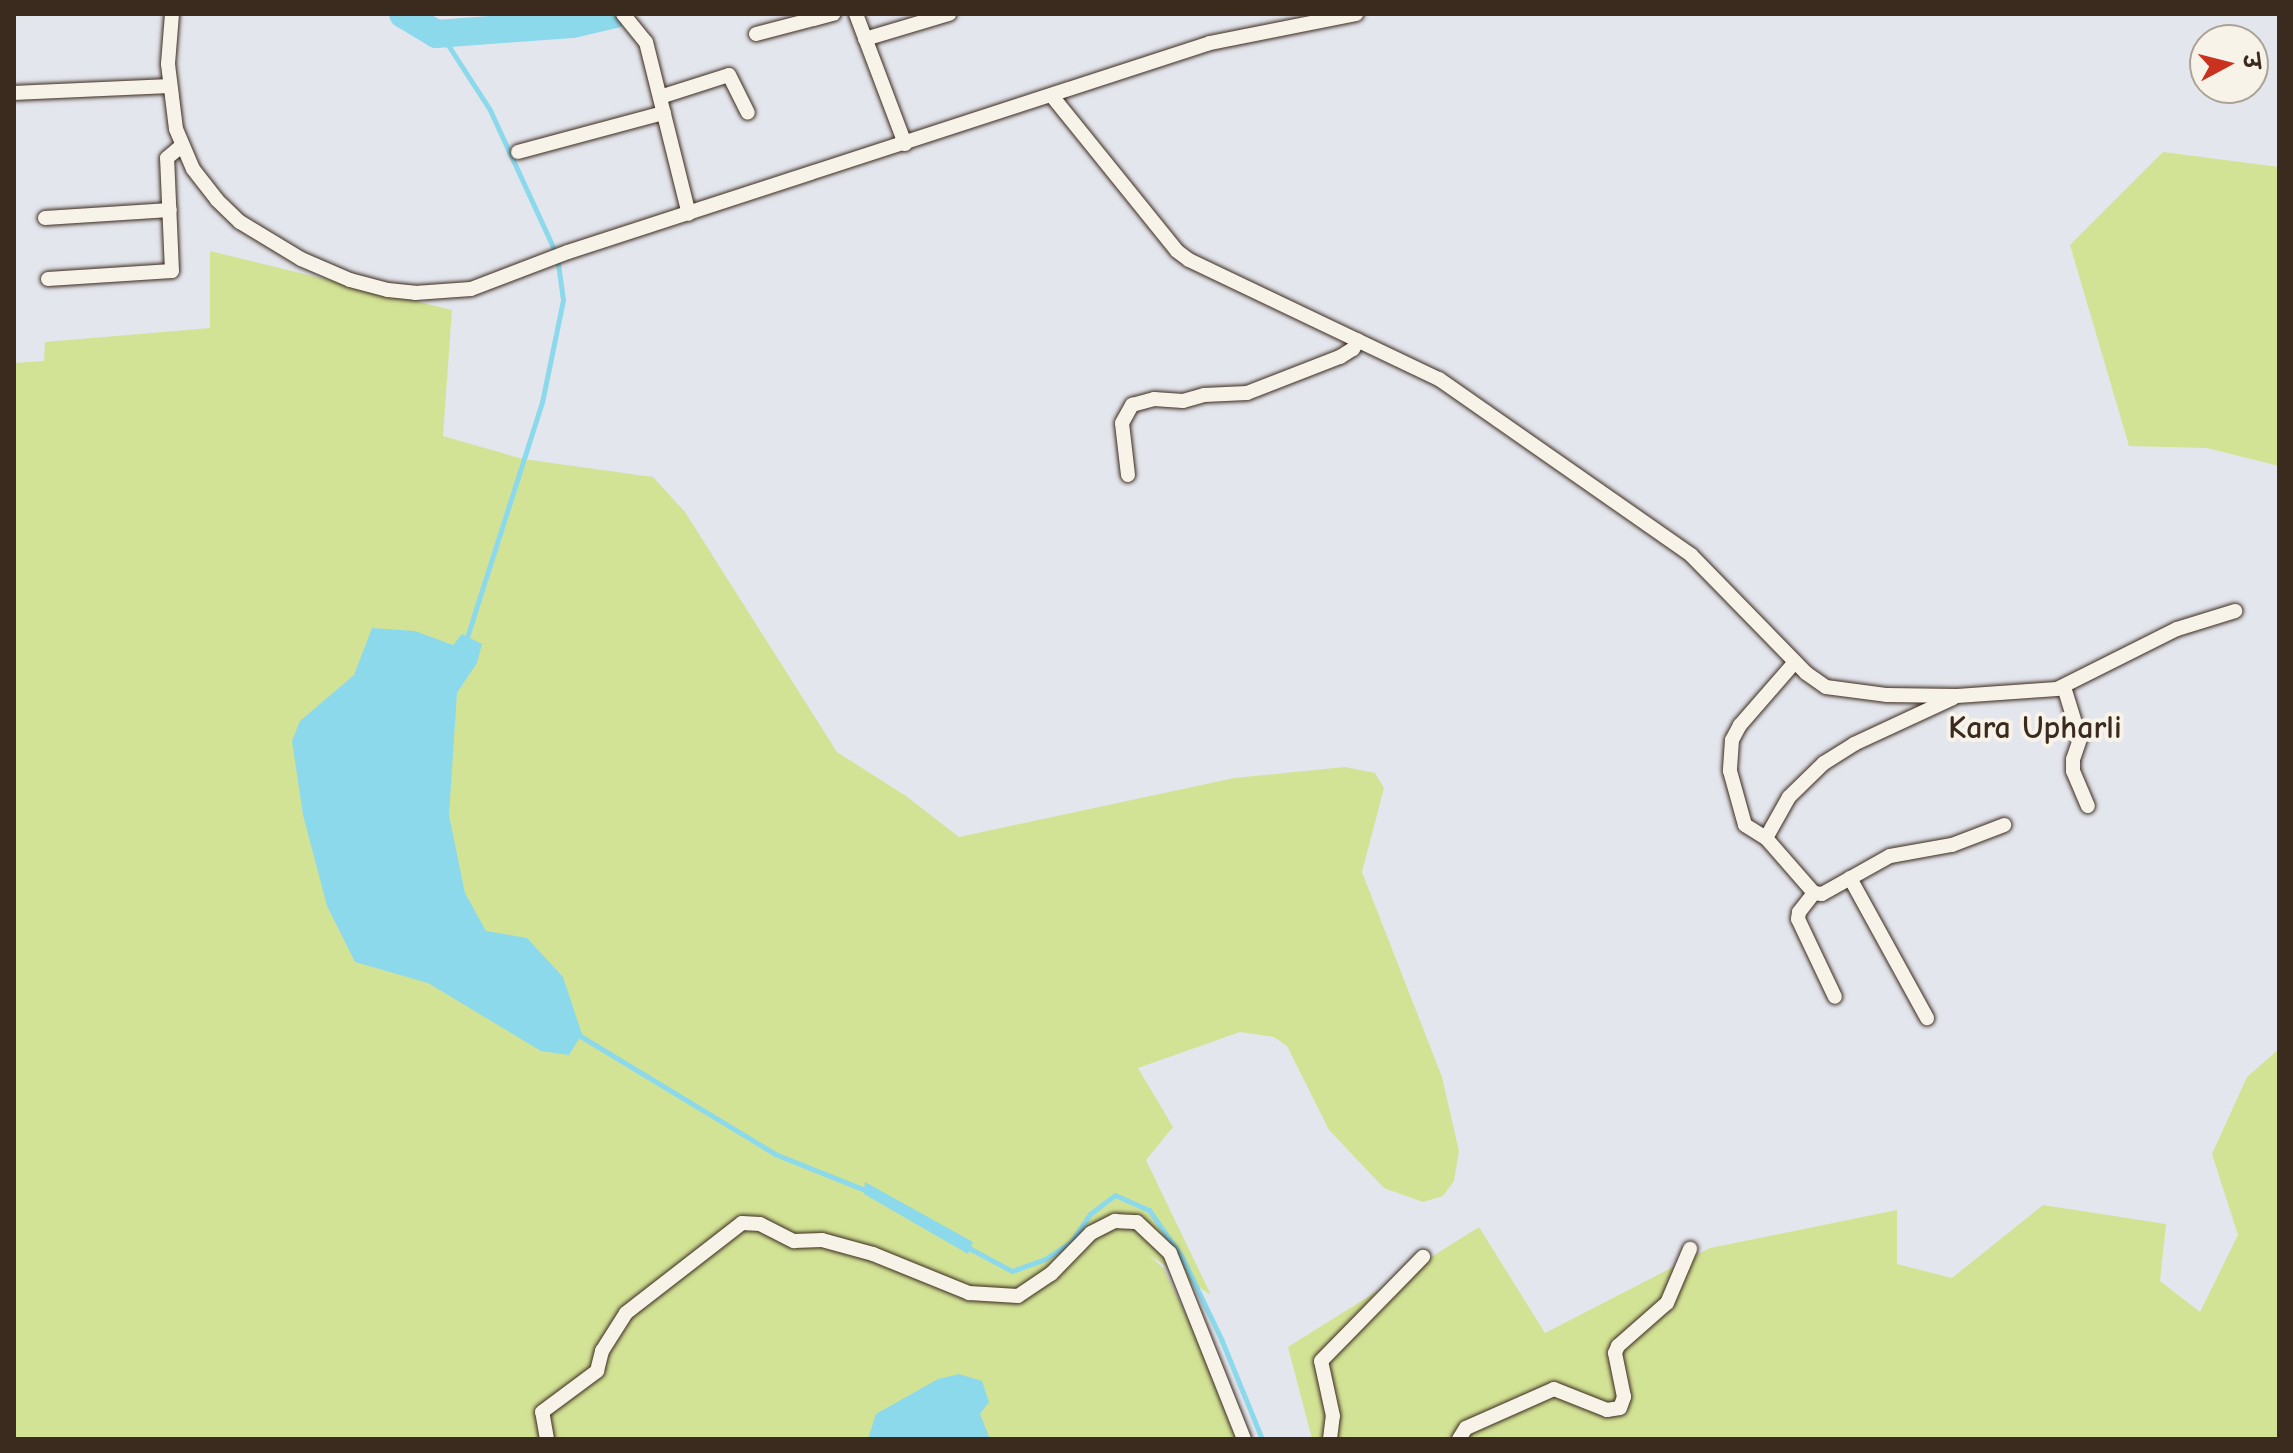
<!DOCTYPE html>
<html>
<head>
<meta charset="utf-8">
<style>
  body { margin:0 }
  #map { position:relative; width:2293px; height:1453px; overflow:hidden; background:#e4e6ed; font-family:"Comic Neue","Playpen Sans Deva",sans-serif }
  div>[style] { position:absolute }
  .green>* { inset:0; background:#d3e396 }
  .water>* { inset:0; background:#8cd9ec }
  .stream>* { height:5px; margin:-2.5px; padding:0 2.5px; transform-origin:2.5px; border-radius:2.5px; background:#8cd9ec }
  .river>* { height:28px; margin:-14px; padding:0 14px; transform-origin:14px; border-radius:14px; background:#8cd9ec }
  .roads { filter:drop-shadow(0 0 2px #3b2a1e) drop-shadow(0 0 2px #3b2a1e) }
  .minor>* { height:14px; margin:-7px; padding:0 7px; transform-origin:7px; border-radius:7px; background:#f7f3e8 }
  span { translate:-50% -50%; white-space:nowrap; text-align:center; line-height:1.15; -webkit-text-stroke:8px #f7f3e8; paint-order:stroke }
  .quarter-label { font-size:32px; color:#3b2a1e; font-weight:700 }
  .frame { position:absolute; inset:0; border:16px solid #3b2a1e; pointer-events:none }
  .north { position:absolute; left:2189px; top:24px; width:80px; height:80px; box-sizing:border-box; background:#f7f3e8; border:2px solid #aca397; border-radius:50%; rotate:83deg; font-size:22px; font-weight:700; line-height:32px; text-align:center; color:#3b2a1e }
  .north::after { content:''; display:block; margin:auto; width:28px; height:36px; background:#c8321e; clip-path:polygon(50% 0,100% 100%,50% 72%,0 100%) }
</style>
</head>
<body>
<div id="map">
  <div class="green">
    <i style="clip-path:polygon(2163px 152px,2279px 167px,2279px 466px,2207px 448px,2129px 446px,2070px 245px)"></i>
    <i style="clip-path:polygon(210px 251px,452px 310px,443px 436px,523px 459px,653px 477px,685px 512px,837px 752px,906px 796px,959px 837px,1234px 778px,1345px 767px,1375px 773px,1384px 788px,1362px 872px,1442px 1077px,1459px 1151px,1454px 1181px,1443px 1196px,1423px 1202px,1384px 1188px,1329px 1130px,1287px 1046px,1274px 1037px,1240px 1032px,1138px 1068px,1173px 1127px,1146px 1160px,1211px 1295px,1149px 1255px,1164px 1269px,1203px 1351px,1236px 1439px,14px 1439px,14px 363px,44px 361px,45px 342px,210px 328px)"></i>
    <i style="clip-path:polygon(2279px 1049px,2279px 1439px,1312px 1439px,1288px 1347px,1479px 1227px,1545px 1333px,1710px 1248px,1897px 1210px,1897px 1264px,1952px 1278px,2043px 1205px,2166px 1224px,2160px 1281px,2200px 1312px,2238px 1235px,2212px 1154px,2247px 1077px)"></i>
  </div>
  <div class="water">
    <i style="clip-path:polygon(372px 628px,415px 631px,453px 645px,462px 634px,482px 644px,477px 663px,457px 693px,449px 815px,465px 893px,486px 931px,527px 938px,563px 977px,582px 1034px,569px 1055px,541px 1051px,428px 983px,355px 962px,327px 906px,303px 815px,292px 741px,300px 721px,354px 675px)"></i>
    <i style="clip-path:polygon(865px 1182px,973px 1242px,968px 1254px,864px 1194px)"></i>
    <i style="clip-path:polygon(959px 1374px,982px 1381px,989px 1402px,980px 1414px,990px 1439px,868px 1439px,876px 1414px,938px 1379px)"></i>
  </div>
  <div class="stream">
    <i style="left:436px;top:34px;width:16px;rotate:43deg"></i>
    <i style="left:448px;top:45px;width:77px;rotate:57.1deg"></i>
    <i style="left:490px;top:110px;width:161px;rotate:65.3deg"></i>
    <i style="left:557px;top:256px;width:44px;rotate:82.2deg"></i>
    <i style="left:563px;top:300px;width:104px;rotate:101.6deg"></i>
    <i style="left:542px;top:402px;width:250px;rotate:107.7deg"></i>
    <i style="left:577px;top:1034px;width:232px;rotate:31.2deg"></i>
    <i style="left:775px;top:1154px;width:102px;rotate:21.8deg"></i>
    <i style="left:965px;top:1246px;width:53px;rotate:28deg"></i>
    <i style="left:1012px;top:1271px;width:35px;rotate:-20deg"></i>
    <i style="left:1045px;top:1259px;width:31px;rotate:-33deg"></i>
    <i style="left:1071px;top:1242px;width:34px;rotate:-56deg"></i>
    <i style="left:1090px;top:1214px;width:31px;rotate:-37deg"></i>
    <i style="left:1115px;top:1195px;width:37px;rotate:24deg"></i>
    <i style="left:1149px;top:1210px;width:57px;rotate:54.9deg"></i>
    <i style="left:1182px;top:1257px;width:93px;rotate:64.5deg"></i>
    <i style="left:1222px;top:1341px;width:106px;rotate:67.8deg"></i>
  </div>
  <div class="river">
    <i style="left:403px;top:14px;width:39px;rotate:31deg"></i>
    <i style="left:436px;top:34px;width:136px;rotate:-4.2deg"></i>
    <i style="left:572px;top:24px;width:44px;rotate:-13.1deg"></i>
  </div>
  <div class="roads">
    <div class="minor">
      <i style="left:172px;top:14px;width:50px;rotate:94.6deg"></i>
      <i style="left:168px;top:64px;width:65px;rotate:83deg"></i>
      <i style="left:176px;top:129px;width:43px;rotate:67deg"></i>
      <i style="left:193px;top:169px;width:39px;rotate:52deg"></i>
      <i style="left:217px;top:200px;width:32px;rotate:44deg"></i>
      <i style="left:240px;top:222px;width:71px;rotate:31.2deg"></i>
      <i style="left:301px;top:259px;width:53px;rotate:23.2deg"></i>
      <i style="left:350px;top:280px;width:39px;rotate:15deg"></i>
      <i style="left:388px;top:290px;width:27px;rotate:6deg"></i>
      <i style="left:415px;top:293px;width:56px;rotate:-4.1deg"></i>
      <i style="left:471px;top:289px;width:104px;rotate:-20.9deg"></i>
      <i style="left:568px;top:252px;width:675px;rotate:-18.03deg"></i>
      <i style="left:1210px;top:43px;width:149px;rotate:-11.2deg"></i>
      <i style="left:623px;top:14px;width:36px;rotate:51deg"></i>
      <i style="left:646px;top:42px;width:177px;rotate:76deg"></i>
      <i style="left:856px;top:14px;width:139px;rotate:69.3deg"></i>
      <i style="left:756px;top:34px;width:80px;rotate:-14.6deg"></i>
      <i style="left:865px;top:39px;width:88px;rotate:-16.6deg"></i>
      <i style="left:14px;top:93px;width:155px;rotate:-2.6deg"></i>
      <i style="left:1052px;top:96px;width:199px;rotate:51.1deg"></i>
      <i style="left:1177px;top:251px;width:15px;rotate:37deg"></i>
      <i style="left:1189px;top:260px;width:277px;rotate:25.5deg"></i>
      <i style="left:1439px;top:379px;width:307px;rotate:34.9deg"></i>
      <i style="left:1691px;top:555px;width:165px;rotate:45.7deg"></i>
      <i style="left:1806px;top:673px;width:24px;rotate:35deg"></i>
      <i style="left:1826px;top:687px;width:62px;rotate:7.5deg"></i>
      <i style="left:1887px;top:695px;width:70px;rotate:0.8deg"></i>
      <i style="left:1957px;top:696px;width:100px;rotate:-4deg"></i>
      <i style="left:2057px;top:689px;width:134px;rotate:-26.6deg"></i>
      <i style="left:2177px;top:629px;width:61px;rotate:-17.2deg"></i>
      <i style="left:660px;top:97px;width:72px;rotate:-17.7deg"></i>
      <i style="left:729px;top:75px;width:42px;rotate:63.4deg"></i>
      <i style="left:518px;top:152px;width:151px;rotate:-15deg"></i>
      <i style="left:45px;top:218px;width:125px;rotate:-3.7deg"></i>
      <i style="left:48px;top:279px;width:124px;rotate:-3.7deg"></i>
      <i style="left:172px;top:271px;width:113px;rotate:-92.5deg"></i>
      <i style="left:167px;top:158px;width:17px;rotate:-40deg"></i>
      <i style="left:1128px;top:475px;width:52px;rotate:-96.6deg"></i>
      <i style="left:1122px;top:423px;width:21px;rotate:-61deg"></i>
      <i style="left:1132px;top:405px;width:23px;rotate:-15deg"></i>
      <i style="left:1154px;top:399px;width:29px;rotate:4deg"></i>
      <i style="left:1183px;top:401px;width:22px;rotate:-16deg"></i>
      <i style="left:1204px;top:395px;width:43px;rotate:-2.7deg"></i>
      <i style="left:1247px;top:393px;width:100px;rotate:-21.2deg"></i>
      <i style="left:1340px;top:357px;width:15px;rotate:-32deg"></i>
      <i style="left:1353px;top:349px;width:10px;rotate:-61deg"></i>
      <i style="left:1795px;top:662px;width:84px;rotate:131.1deg"></i>
      <i style="left:1740px;top:725px;width:17px;rotate:118deg"></i>
      <i style="left:1732px;top:740px;width:31px;rotate:94deg"></i>
      <i style="left:1730px;top:771px;width:56px;rotate:74.5deg"></i>
      <i style="left:1745px;top:825px;width:25px;rotate:32deg"></i>
      <i style="left:1766px;top:838px;width:73px;rotate:48.9deg"></i>
      <i style="left:1814px;top:893px;width:8px;rotate:7deg"></i>
      <i style="left:1822px;top:894px;width:78px;rotate:-29.2deg"></i>
      <i style="left:1890px;top:856px;width:63px;rotate:-10.1deg"></i>
      <i style="left:1952px;top:845px;width:56px;rotate:-21deg"></i>
      <i style="left:2064px;top:687px;width:54px;rotate:72.9deg"></i>
      <i style="left:2080px;top:739px;width:21px;rotate:109deg"></i>
      <i style="left:2073px;top:759px;width:12px;rotate:90deg"></i>
      <i style="left:2073px;top:771px;width:38px;rotate:67deg"></i>
      <i style="left:1766px;top:838px;width:47px;rotate:-60.7deg"></i>
      <i style="left:1789px;top:797px;width:49px;rotate:-44.2deg"></i>
      <i style="left:1824px;top:763px;width:36px;rotate:-32deg"></i>
      <i style="left:1854px;top:744px;width:109px;rotate:-24.9deg"></i>
      <i style="left:1850px;top:878px;width:160px;rotate:61.2deg"></i>
      <i style="left:1814px;top:893px;width:24px;rotate:128deg"></i>
      <i style="left:1799px;top:912px;width:7px;rotate:98deg"></i>
      <i style="left:1798px;top:919px;width:86px;rotate:64.6deg"></i>
      <i style="left:547px;top:1439px;width:27px;rotate:-100deg"></i>
      <i style="left:542px;top:1412px;width:69px;rotate:-36.7deg"></i>
      <i style="left:597px;top:1371px;width:21px;rotate:-76deg"></i>
      <i style="left:602px;top:1351px;width:45px;rotate:-57.7deg"></i>
      <i style="left:626px;top:1313px;width:147px;rotate:-37.8deg"></i>
      <i style="left:742px;top:1223px;width:18px;rotate:3deg"></i>
      <i style="left:760px;top:1224px;width:38px;rotate:27deg"></i>
      <i style="left:794px;top:1241px;width:28px;rotate:-2deg"></i>
      <i style="left:822px;top:1240px;width:53px;rotate:15.4deg"></i>
      <i style="left:873px;top:1254px;width:104px;rotate:22.1deg"></i>
      <i style="left:969px;top:1293px;width:49px;rotate:3.5deg"></i>
      <i style="left:1018px;top:1296px;width:40px;rotate:-34deg"></i>
      <i style="left:1051px;top:1274px;width:57px;rotate:-45.7deg"></i>
      <i style="left:1091px;top:1233px;width:27px;rotate:-27deg"></i>
      <i style="left:1115px;top:1221px;width:22px;rotate:3deg"></i>
      <i style="left:1137px;top:1222px;width:45px;rotate:43.2deg"></i>
      <i style="left:1170px;top:1253px;width:200px;rotate:68.3deg"></i>
      <i style="left:1330px;top:1439px;width:23px;rotate:-83deg"></i>
      <i style="left:1333px;top:1416px;width:56px;rotate:-102.3deg"></i>
      <i style="left:1321px;top:1361px;width:146px;rotate:-45.6deg"></i>
      <i style="left:1459px;top:1439px;width:13px;rotate:-58deg"></i>
      <i style="left:1466px;top:1428px;width:96px;rotate:-23.9deg"></i>
      <i style="left:1554px;top:1389px;width:57px;rotate:21.6deg"></i>
      <i style="left:1607px;top:1410px;width:13px;rotate:-9deg"></i>
      <i style="left:1620px;top:1408px;width:12px;rotate:-70deg"></i>
      <i style="left:1624px;top:1397px;width:45px;rotate:-101.6deg"></i>
      <i style="left:1615px;top:1353px;width:8px;rotate:-67deg"></i>
      <i style="left:1618px;top:1346px;width:65px;rotate:-41.3deg"></i>
      <i style="left:1667px;top:1303px;width:59px;rotate:-66.9deg"></i>
    </div>
  </div>
  <div class="quarter-label">
    <span style="left:2035px;top:728px">Kara Upharli</span>
  </div>
  <div class="frame"></div>
  <div class="north">उ</div>
</div>
</body>
</html>
